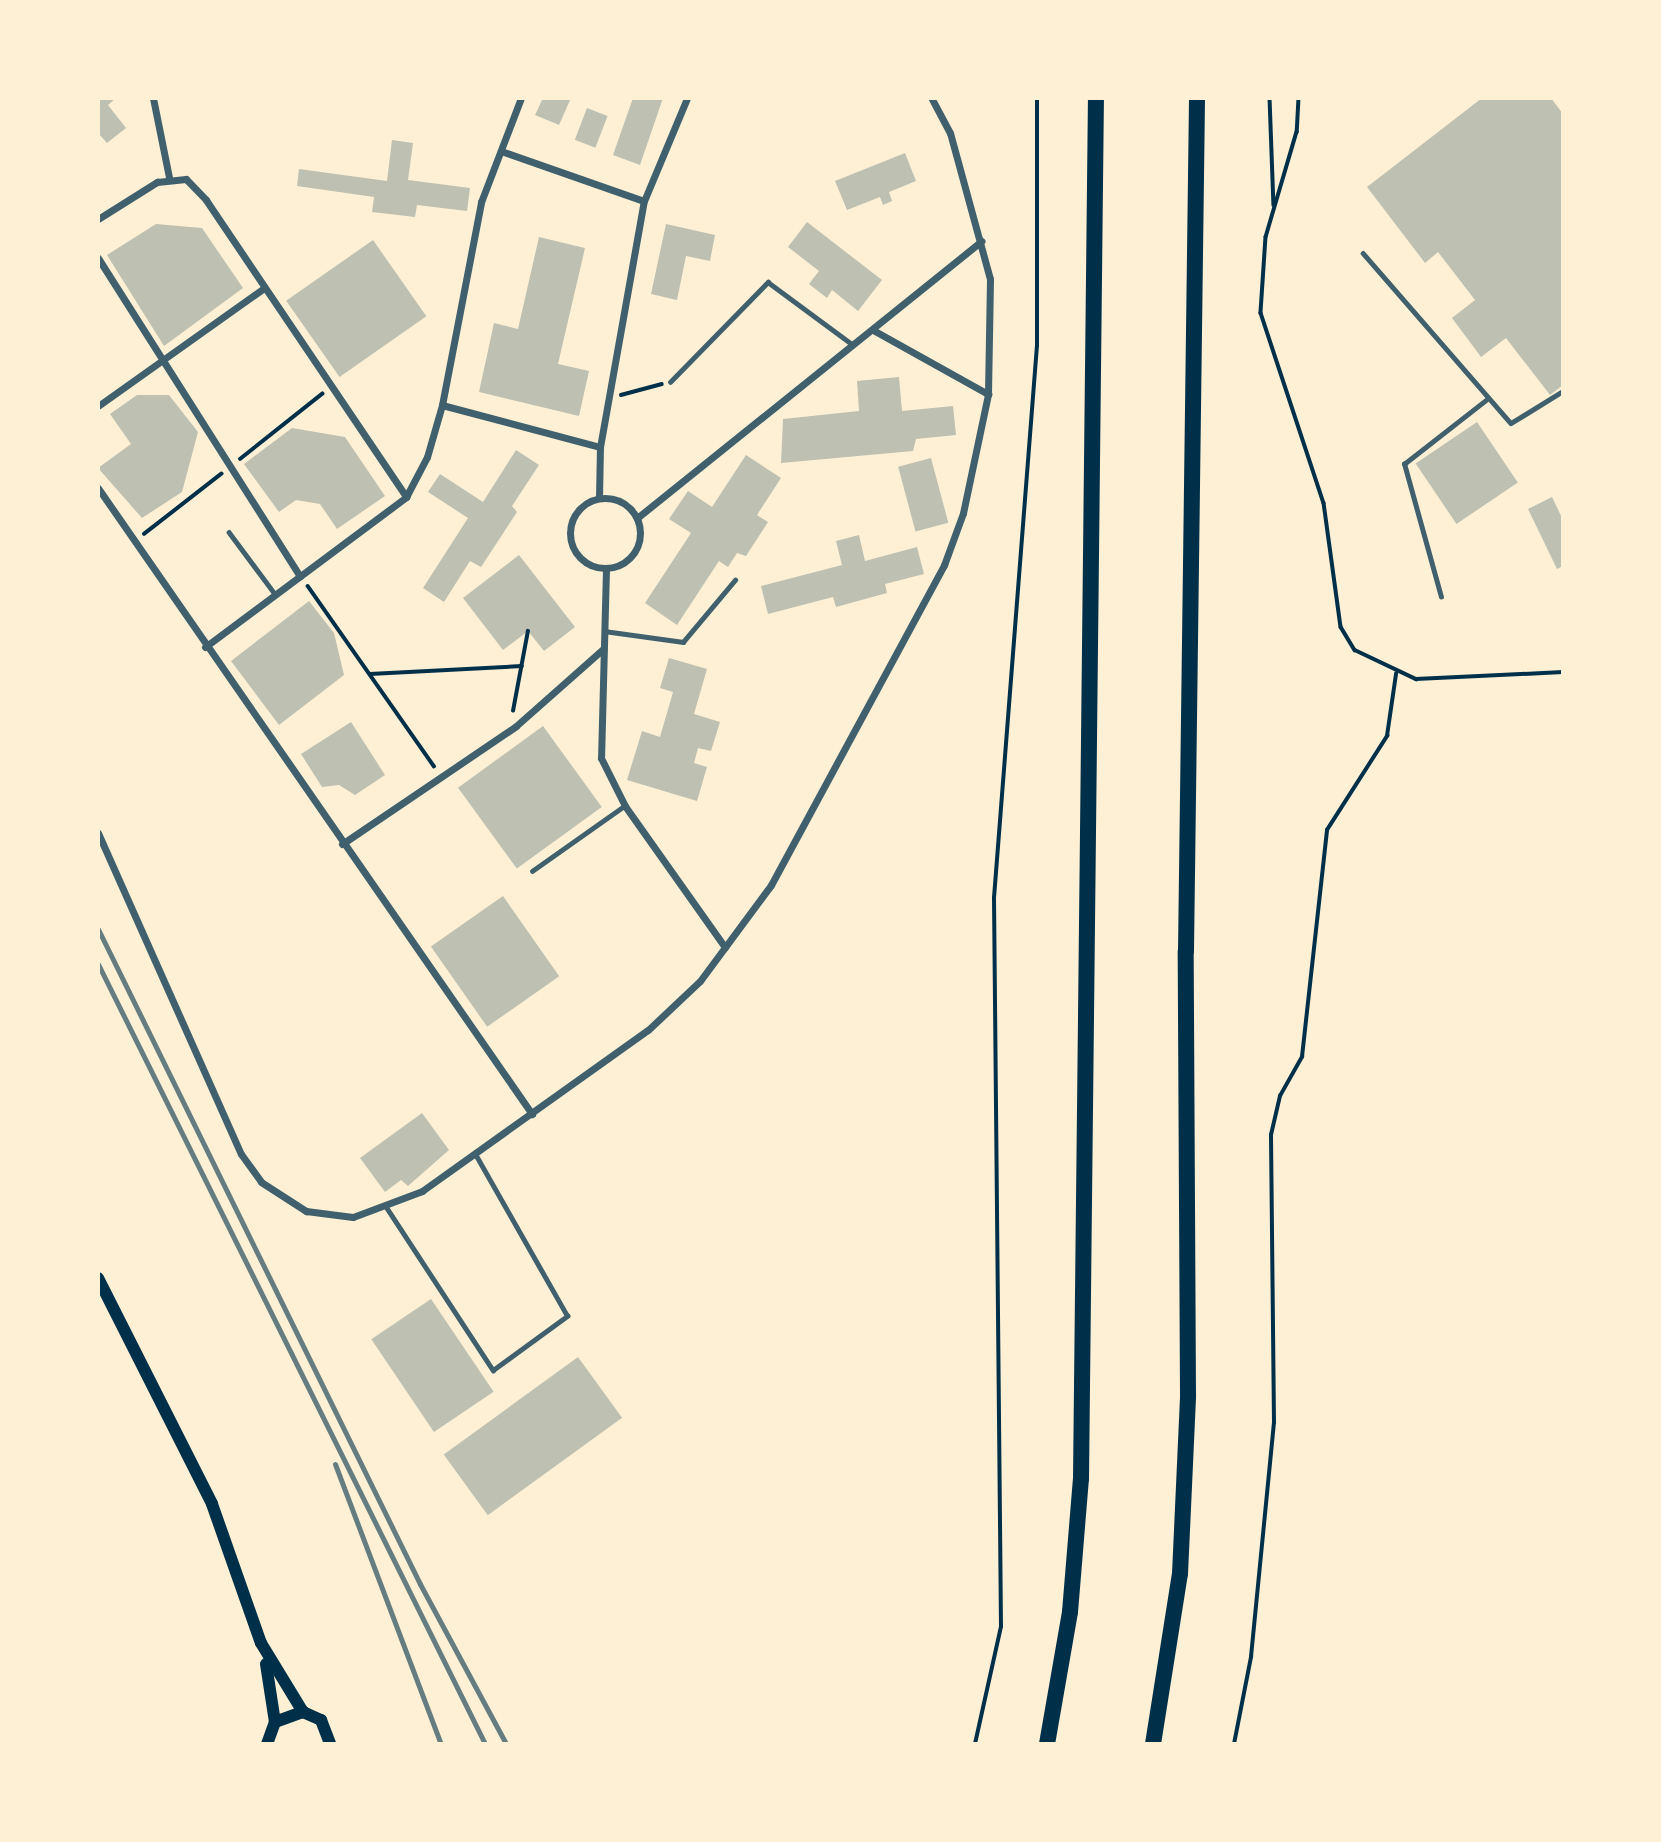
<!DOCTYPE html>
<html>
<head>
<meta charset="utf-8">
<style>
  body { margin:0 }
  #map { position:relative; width:1661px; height:1842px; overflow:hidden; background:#fdf0d5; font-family:"Asap Condensed",sans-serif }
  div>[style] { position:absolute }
  .building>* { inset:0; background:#bec0b2; transform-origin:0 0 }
  .path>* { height:3.5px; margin:-1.75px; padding:0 1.75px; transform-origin:1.75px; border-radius:1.75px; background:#003049 }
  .service>* { height:4.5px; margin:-2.25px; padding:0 2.25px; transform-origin:2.25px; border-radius:2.25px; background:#3f606c }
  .minor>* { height:7px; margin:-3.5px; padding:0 3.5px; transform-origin:3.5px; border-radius:3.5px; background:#3f606c }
  .minor>.ring { margin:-3.5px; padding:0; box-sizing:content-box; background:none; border:7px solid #3f606c; border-radius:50% }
  .secondary>* { height:12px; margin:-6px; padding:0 6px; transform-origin:6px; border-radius:6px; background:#003049 }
  .motorway>* { height:16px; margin:-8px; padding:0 8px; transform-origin:8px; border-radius:8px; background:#003049 }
  .rail>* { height:5px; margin:-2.5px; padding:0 2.5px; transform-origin:2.5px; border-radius:2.5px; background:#657d81 }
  span { translate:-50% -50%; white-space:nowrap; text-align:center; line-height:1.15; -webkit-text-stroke:7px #fdf0d5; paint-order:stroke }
  .frame { position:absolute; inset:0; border:100px solid #fdf0d5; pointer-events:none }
</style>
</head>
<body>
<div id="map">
  <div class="building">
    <i style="clip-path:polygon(98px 98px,116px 98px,108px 105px,126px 128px,107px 143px,98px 133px)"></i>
    <i style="clip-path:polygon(543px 98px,571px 98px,559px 125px,535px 115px)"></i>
    <i style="clip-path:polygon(633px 98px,663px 98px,640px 165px,613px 155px)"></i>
    <i style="clip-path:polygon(1482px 98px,1551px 98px,1563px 114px,1563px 385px,1550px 395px,1506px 338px,1481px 357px,1452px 318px,1475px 300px,1438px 252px,1425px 263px,1367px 187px)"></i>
    <i style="left:587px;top:108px;width:22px;height:34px;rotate:21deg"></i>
    <i style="clip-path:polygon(392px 140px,413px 143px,408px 180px,470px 188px,467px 211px,417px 205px,415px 217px,372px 212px,374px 197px,297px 186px,299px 169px,387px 181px)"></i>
    <i style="clip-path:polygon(905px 153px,916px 181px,889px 192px,892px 201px,883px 205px,880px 197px,847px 210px,835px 181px)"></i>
    <i style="clip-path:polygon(807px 222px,882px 280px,858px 311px,832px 290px,827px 298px,809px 284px,819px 271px,788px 247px)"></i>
    <i style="clip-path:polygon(156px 224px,202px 228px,243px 288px,164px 346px,107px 255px)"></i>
    <i style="clip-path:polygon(666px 224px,715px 235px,710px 261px,686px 256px,677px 300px,651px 294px)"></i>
    <i style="clip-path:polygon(539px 237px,585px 248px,558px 364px,589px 371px,579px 416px,479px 392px,494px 323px,518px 329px)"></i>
    <i style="left:373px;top:240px;width:93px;height:106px;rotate:55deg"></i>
    <i style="clip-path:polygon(899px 377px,902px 411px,953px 406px,956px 435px,916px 439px,913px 451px,781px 463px,783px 419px,859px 411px,857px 381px)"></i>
    <i style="clip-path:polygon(137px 395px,169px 395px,198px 432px,182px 492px,142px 518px,98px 468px,131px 444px,110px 414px)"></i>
    <i style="left:1477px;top:422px;width:73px;height:74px;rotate:56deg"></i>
    <i style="clip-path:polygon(292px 428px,345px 437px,385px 496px,337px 529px,320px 504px,296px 500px,279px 512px,244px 464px)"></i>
    <i style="clip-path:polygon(516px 450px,539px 465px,512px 506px,517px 512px,481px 567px,470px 561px,444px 602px,423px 588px,468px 518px,428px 492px,440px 474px,483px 502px)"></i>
    <i style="clip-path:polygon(746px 455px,781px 478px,757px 515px,768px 522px,746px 556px,737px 553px,728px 567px,719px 561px,677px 625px,645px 603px,691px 533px,669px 519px,688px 491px,712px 507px)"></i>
    <i style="left:931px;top:458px;width:67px;height:34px;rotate:75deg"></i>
    <i style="clip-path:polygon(1552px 497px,1563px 520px,1563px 566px,1557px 569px,1528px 509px)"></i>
    <i style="clip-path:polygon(859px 535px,865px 561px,917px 547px,924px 574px,885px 584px,887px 593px,836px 607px,833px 597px,768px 614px,761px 586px,842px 565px,836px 541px)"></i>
    <i style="clip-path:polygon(519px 555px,575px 627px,544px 651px,528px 631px,503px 650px,463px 598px)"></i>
    <i style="clip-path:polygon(309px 601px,334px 633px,344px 675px,279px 725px,231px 661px)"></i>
    <i style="clip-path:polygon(669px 658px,707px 669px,694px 714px,720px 722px,711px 751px,698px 748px,694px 763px,707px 767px,697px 801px,627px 780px,642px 731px,660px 737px,673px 692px,660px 688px)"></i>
    <i style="clip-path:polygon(351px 722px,385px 775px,355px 795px,339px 785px,322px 787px,301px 754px)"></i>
    <i style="left:543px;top:726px;width:100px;height:105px;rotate:54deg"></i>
    <i style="left:503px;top:896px;width:98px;height:88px;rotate:55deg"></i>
    <i style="clip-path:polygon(422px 1113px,449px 1150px,408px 1186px,401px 1180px,385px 1192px,360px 1158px)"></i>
    <i style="left:431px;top:1299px;width:112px;height:72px;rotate:56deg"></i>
    <i style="left:578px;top:1357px;width:75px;height:166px;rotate:54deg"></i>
  </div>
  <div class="path">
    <i style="left:1270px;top:98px;width:107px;rotate:87.9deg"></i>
    <i style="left:1299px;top:98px;width:34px;rotate:93deg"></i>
    <i style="left:1297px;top:132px;width:109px;rotate:106.4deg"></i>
    <i style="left:1266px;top:237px;width:76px;rotate:93.8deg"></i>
    <i style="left:1261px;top:313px;width:200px;rotate:71.7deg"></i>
    <i style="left:1324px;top:503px;width:125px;rotate:82.2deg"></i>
    <i style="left:1341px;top:627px;width:27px;rotate:59deg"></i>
    <i style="left:1355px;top:650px;width:68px;rotate:25.4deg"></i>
    <i style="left:1416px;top:679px;width:147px;rotate:-2.7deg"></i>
    <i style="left:621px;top:395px;width:42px;rotate:-15deg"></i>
    <i style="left:240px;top:459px;width:105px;rotate:-38.4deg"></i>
    <i style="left:144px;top:534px;width:98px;rotate:-37.9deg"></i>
    <i style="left:308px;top:586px;width:220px;rotate:55deg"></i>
    <i style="left:370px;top:674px;width:152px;rotate:-3deg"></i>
    <i style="left:513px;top:711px;width:81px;rotate:-79.4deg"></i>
    <i style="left:975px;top:1744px;width:120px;rotate:-77.5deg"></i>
    <i style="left:1001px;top:1627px;width:729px;rotate:-90.55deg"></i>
    <i style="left:994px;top:898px;width:554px;rotate:-85.55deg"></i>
    <i style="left:1037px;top:346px;width:248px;rotate:-90deg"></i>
    <i style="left:1234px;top:1744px;width:89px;rotate:-78.9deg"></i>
    <i style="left:1251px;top:1657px;width:235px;rotate:-84.4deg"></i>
    <i style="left:1274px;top:1423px;width:288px;rotate:-90.6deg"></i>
    <i style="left:1271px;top:1135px;width:40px;rotate:-77deg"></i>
    <i style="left:1280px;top:1096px;width:45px;rotate:-60.6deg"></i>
    <i style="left:1302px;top:1057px;width:228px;rotate:-83.7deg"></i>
    <i style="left:1327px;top:830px;width:112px;rotate:-57.4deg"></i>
    <i style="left:1387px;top:736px;width:63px;rotate:-81.7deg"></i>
  </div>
  <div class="service">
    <i style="left:1363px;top:253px;width:225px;rotate:49deg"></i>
    <i style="left:1511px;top:423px;width:61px;rotate:-31.6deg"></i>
    <i style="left:670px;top:382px;width:140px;rotate:-45.6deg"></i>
    <i style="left:768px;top:282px;width:106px;rotate:36.5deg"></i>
    <i style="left:229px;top:532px;width:77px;rotate:53.4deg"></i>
    <i style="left:1441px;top:597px;width:138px;rotate:-105.5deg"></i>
    <i style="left:1404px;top:464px;width:104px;rotate:-38deg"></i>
    <i style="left:604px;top:631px;width:80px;rotate:7.9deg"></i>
    <i style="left:683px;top:642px;width:81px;rotate:-50deg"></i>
    <i style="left:532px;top:871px;width:113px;rotate:-35.2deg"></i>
    <i style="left:387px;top:1208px;width:194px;rotate:56.8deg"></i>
    <i style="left:493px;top:1370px;width:92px;rotate:-36.1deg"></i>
    <i style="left:567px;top:1316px;width:186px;rotate:-119.6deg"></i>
  </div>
  <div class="minor">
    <i style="left:153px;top:98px;width:81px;rotate:78.6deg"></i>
    <i style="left:501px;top:151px;width:151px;rotate:19.3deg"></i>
    <i style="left:98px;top:219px;width:70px;rotate:-32.1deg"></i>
    <i style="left:157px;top:182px;width:29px;rotate:-6deg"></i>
    <i style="left:186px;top:179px;width:29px;rotate:46deg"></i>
    <i style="left:206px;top:200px;width:358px;rotate:56deg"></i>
    <i style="left:98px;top:258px;width:377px;rotate:57.6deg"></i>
    <i style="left:873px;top:330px;width:132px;rotate:29.1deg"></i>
    <i style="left:442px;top:405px;width:163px;rotate:14.9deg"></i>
    <i style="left:98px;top:406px;width:204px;rotate:-35.4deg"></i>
    <i style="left:98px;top:488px;width:762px;rotate:55.27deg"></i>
    <i class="ring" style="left:570px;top:498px;width:63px;height:63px"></i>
    <i style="left:599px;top:498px;width:51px;rotate:-88.9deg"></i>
    <i style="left:600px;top:447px;width:250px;rotate:-79.9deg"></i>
    <i style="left:644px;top:201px;width:112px;rotate:-67.3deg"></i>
    <i style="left:637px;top:518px;width:442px;rotate:-38.8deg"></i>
    <i style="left:606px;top:569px;width:189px;rotate:91.5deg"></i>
    <i style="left:601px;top:758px;width:54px;rotate:63.4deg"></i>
    <i style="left:625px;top:806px;width:173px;rotate:54.7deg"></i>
    <i style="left:205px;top:647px;width:251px;rotate:-36.7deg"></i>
    <i style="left:406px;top:497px;width:45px;rotate:-62.3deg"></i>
    <i style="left:427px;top:457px;width:54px;rotate:-73.9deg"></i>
    <i style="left:442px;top:405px;width:207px;rotate:-79.1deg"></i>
    <i style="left:481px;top:202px;width:111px;rotate:-69deg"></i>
    <i style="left:98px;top:833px;width:351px;rotate:66deg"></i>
    <i style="left:241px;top:1154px;width:34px;rotate:54deg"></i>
    <i style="left:261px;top:1182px;width:54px;rotate:32.8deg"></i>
    <i style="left:306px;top:1211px;width:47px;rotate:7.3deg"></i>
    <i style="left:353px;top:1217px;width:74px;rotate:-20.6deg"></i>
    <i style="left:422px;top:1191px;width:277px;rotate:-35.5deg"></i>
    <i style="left:648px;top:1030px;width:71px;rotate:-43.3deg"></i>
    <i style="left:700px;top:981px;width:119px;rotate:-53.5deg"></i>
    <i style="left:771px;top:885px;width:364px;rotate:-61.6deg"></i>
    <i style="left:944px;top:565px;width:55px;rotate:-69.9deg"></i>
    <i style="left:963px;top:513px;width:122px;rotate:-78.1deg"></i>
    <i style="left:988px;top:394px;width:115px;rotate:-89deg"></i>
    <i style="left:990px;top:279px;width:151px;rotate:-105.3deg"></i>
    <i style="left:950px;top:133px;width:40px;rotate:-118deg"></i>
    <i style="left:342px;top:844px;width:210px;rotate:-34.1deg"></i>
    <i style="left:516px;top:726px;width:116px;rotate:-41.5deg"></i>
  </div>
  <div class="secondary">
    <i style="left:98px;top:1278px;width:253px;rotate:63.2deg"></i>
    <i style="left:212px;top:1504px;width:147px;rotate:70.6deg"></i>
    <i style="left:261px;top:1643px;width:81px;rotate:58.7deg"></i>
    <i style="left:266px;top:1664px;width:59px;rotate:81.2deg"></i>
    <i style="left:267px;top:1744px;width:23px;rotate:-70deg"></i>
    <i style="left:275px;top:1722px;width:30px;rotate:-20deg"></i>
    <i style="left:303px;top:1712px;width:20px;rotate:24deg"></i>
    <i style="left:321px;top:1720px;width:26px;rotate:69deg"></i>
  </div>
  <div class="motorway">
    <i style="left:1047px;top:1744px;width:134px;rotate:-80.1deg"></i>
    <i style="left:1070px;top:1612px;width:133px;rotate:-85.3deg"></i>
    <i style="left:1081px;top:1479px;width:1381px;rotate:-89.38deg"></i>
    <i style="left:1153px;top:1744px;width:172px;rotate:-81deg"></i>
    <i style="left:1180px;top:1574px;width:179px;rotate:-87.4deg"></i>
    <i style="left:1188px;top:1395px;width:444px;rotate:-90.3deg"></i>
    <i style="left:1186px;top:951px;width:853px;rotate:-89.26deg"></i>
  </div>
  <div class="rail">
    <i style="left:98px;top:929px;width:730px;rotate:63.82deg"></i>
    <i style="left:420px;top:1584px;width:182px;rotate:61.7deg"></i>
    <i style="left:98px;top:964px;width:871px;rotate:63.61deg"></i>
    <i style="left:335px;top:1464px;width:299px;rotate:69.3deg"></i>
  </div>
  <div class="frame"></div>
</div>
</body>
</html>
